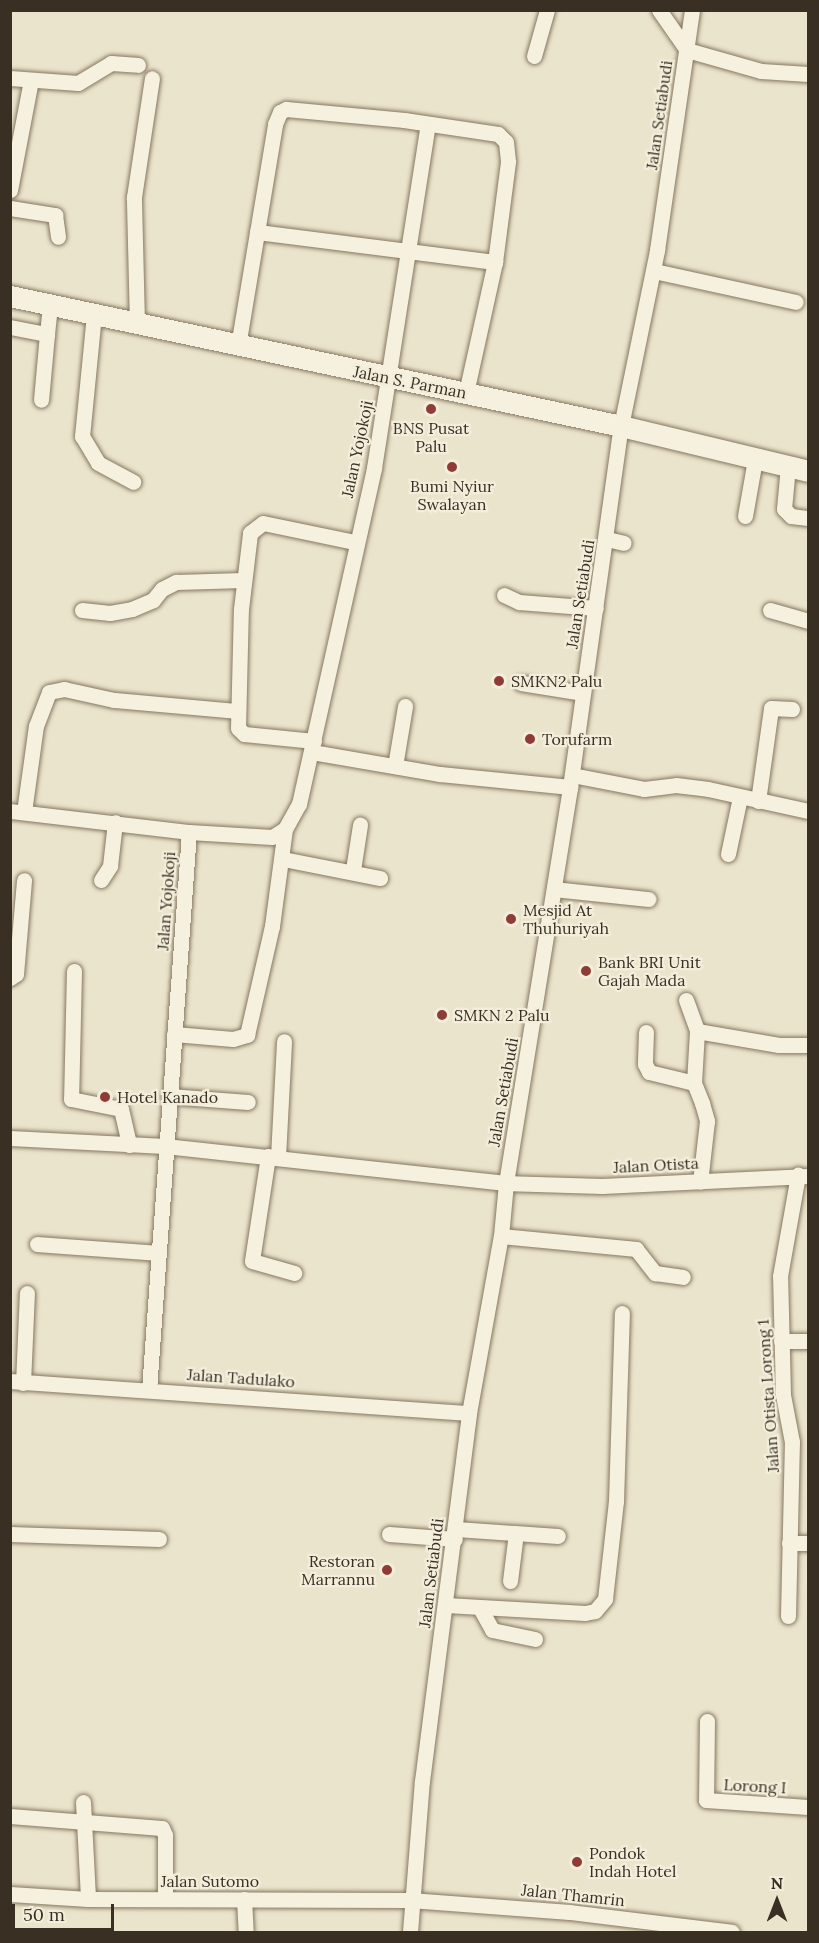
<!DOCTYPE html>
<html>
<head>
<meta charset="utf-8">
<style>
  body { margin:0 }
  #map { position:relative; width:819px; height:1943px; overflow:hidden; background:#ebe4cc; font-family:Lora,serif }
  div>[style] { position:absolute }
  .roads { filter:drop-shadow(0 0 2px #867761) drop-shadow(0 0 2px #867761) }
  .street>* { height:15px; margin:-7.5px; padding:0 7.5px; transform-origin:7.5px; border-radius:7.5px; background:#f6f1de }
  .secondary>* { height:21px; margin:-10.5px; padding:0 10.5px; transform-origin:10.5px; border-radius:10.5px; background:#f6f1de }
  .dots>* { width:16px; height:16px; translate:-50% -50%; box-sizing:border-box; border:3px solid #f3eedb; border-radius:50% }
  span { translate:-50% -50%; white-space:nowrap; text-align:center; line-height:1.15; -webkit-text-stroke:4.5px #f3eedb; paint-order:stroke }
  .street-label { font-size:16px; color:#392f23 }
  .poi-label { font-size:16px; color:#392f23 }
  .left { translate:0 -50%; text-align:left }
  .right { translate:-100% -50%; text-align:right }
  .frame { position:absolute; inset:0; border:12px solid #392f23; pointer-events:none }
  .north { position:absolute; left:747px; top:1871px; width:60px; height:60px; -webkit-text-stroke:4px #f3eedb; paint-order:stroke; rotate:0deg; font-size:16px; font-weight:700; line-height:24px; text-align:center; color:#392f23 }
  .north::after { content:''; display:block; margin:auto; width:21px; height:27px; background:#392f23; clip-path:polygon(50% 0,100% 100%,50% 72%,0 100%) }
  .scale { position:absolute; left:12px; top:1904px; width:102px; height:27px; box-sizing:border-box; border:3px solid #392f23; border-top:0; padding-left:8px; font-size:18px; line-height:21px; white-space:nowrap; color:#392f23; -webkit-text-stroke:4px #f3eedb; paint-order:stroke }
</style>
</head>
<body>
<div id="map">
  <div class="roads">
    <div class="street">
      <i style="left:659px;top:10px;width:49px;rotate:55deg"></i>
      <i style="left:687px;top:50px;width:77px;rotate:15.8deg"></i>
      <i style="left:761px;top:71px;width:47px;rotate:3.7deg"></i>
      <i style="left:534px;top:56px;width:48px;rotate:-74.2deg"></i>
      <i style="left:10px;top:78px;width:68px;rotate:4.2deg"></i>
      <i style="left:78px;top:83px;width:39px;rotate:-31deg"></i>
      <i style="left:111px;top:63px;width:27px;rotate:4deg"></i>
      <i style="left:10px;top:190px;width:112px;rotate:-79.2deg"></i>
      <i style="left:10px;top:208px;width:46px;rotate:8.8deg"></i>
      <i style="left:55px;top:215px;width:22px;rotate:82deg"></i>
      <i style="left:257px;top:232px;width:240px;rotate:7.2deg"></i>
      <i style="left:495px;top:262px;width:134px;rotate:102.5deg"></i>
      <i style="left:654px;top:271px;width:145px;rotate:12.3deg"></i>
      <i style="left:94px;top:314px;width:123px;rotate:95.6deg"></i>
      <i style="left:82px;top:436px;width:31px;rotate:59deg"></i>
      <i style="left:98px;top:463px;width:40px;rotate:28deg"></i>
      <i style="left:137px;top:324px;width:127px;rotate:-91.4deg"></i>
      <i style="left:134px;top:197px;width:120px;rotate:-81.4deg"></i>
      <i style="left:10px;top:327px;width:38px;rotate:11deg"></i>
      <i style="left:47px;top:334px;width:66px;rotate:95.2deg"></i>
      <i style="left:47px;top:334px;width:29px;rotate:-84deg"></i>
      <i style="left:238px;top:346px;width:225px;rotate:-80.5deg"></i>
      <i style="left:275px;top:124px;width:13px;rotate:-67deg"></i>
      <i style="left:280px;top:112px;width:7px;rotate:-27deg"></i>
      <i style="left:286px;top:109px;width:119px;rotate:5.3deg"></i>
      <i style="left:404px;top:120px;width:95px;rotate:8.5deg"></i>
      <i style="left:498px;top:134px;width:11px;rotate:45deg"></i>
      <i style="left:506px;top:142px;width:20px;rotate:84deg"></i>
      <i style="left:508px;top:162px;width:101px;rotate:97.4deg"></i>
      <i style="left:788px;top:466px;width:43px;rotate:95.3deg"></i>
      <i style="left:784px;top:509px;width:10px;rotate:45deg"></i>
      <i style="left:791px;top:516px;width:17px;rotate:7deg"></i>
      <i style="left:745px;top:516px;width:58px;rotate:-80deg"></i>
      <i style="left:607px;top:539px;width:17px;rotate:13deg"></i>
      <i style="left:504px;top:595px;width:17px;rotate:25deg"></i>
      <i style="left:519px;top:602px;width:77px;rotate:4.5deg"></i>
      <i style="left:82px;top:610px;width:28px;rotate:6deg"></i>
      <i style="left:110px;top:613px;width:22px;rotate:-10deg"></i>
      <i style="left:132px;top:609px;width:23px;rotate:-23deg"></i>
      <i style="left:153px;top:600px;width:14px;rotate:-51deg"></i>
      <i style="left:162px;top:589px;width:16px;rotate:-27deg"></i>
      <i style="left:176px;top:582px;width:67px;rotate:-1.7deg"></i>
      <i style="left:770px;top:610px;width:40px;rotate:16deg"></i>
      <i style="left:521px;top:683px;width:63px;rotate:9.2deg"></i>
      <i style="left:314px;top:741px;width:70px;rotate:-174.3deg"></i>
      <i style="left:244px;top:734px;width:8px;rotate:-135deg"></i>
      <i style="left:238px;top:728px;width:119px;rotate:-88.6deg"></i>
      <i style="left:241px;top:609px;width:77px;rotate:-83.2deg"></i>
      <i style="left:250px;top:533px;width:16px;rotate:-38deg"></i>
      <i style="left:263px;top:523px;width:94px;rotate:11.7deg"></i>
      <i style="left:312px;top:752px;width:130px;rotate:9.8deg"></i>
      <i style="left:440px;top:774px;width:131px;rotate:5.7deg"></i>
      <i style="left:395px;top:766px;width:61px;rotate:-80.5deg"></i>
      <i style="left:572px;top:775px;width:73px;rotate:11deg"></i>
      <i style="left:644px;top:789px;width:32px;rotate:-7deg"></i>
      <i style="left:676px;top:785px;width:32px;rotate:7deg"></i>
      <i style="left:708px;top:789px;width:102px;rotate:12.4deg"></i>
      <i style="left:758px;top:801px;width:94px;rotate:-82deg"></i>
      <i style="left:771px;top:708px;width:21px;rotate:3deg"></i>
      <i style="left:10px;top:811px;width:180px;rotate:6.7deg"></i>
      <i style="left:24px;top:812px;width:87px;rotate:-82.1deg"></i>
      <i style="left:36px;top:726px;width:36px;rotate:-69deg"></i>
      <i style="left:49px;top:692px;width:15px;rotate:-11deg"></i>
      <i style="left:64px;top:689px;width:51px;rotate:12.4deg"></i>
      <i style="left:114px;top:700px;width:123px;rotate:5.1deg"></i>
      <i style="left:728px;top:854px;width:58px;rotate:-78.1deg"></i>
      <i style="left:283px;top:859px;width:99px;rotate:11.1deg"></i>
      <i style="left:353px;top:870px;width:46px;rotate:-81.2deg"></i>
      <i style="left:101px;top:880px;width:17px;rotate:-57deg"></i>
      <i style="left:110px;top:866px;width:44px;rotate:-83.5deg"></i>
      <i style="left:554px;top:889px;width:95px;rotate:6.1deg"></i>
      <i style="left:74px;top:971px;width:128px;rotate:91.3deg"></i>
      <i style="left:71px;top:1099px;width:51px;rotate:11.3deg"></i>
      <i style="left:121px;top:1109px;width:37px;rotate:77deg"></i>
      <i style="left:10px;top:978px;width:7px;rotate:-34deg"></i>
      <i style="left:16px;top:974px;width:94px;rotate:-85.1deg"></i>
      <i style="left:686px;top:1000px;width:33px;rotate:70deg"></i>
      <i style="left:697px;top:1031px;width:52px;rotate:93.3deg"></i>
      <i style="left:697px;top:1031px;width:83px;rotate:9.7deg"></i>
      <i style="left:779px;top:1045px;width:29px"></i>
      <i style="left:646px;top:1032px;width:32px;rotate:92deg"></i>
      <i style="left:645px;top:1064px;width:9px;rotate:63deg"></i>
      <i style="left:649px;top:1072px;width:46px;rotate:13.7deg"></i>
      <i style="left:694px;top:1083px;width:22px;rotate:68deg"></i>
      <i style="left:702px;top:1103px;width:19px;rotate:74deg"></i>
      <i style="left:707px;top:1121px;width:61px;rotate:96.5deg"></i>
      <i style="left:174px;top:1034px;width:59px;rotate:4.8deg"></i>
      <i style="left:233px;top:1039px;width:15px;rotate:-16deg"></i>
      <i style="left:247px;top:1035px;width:112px;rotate:-77.1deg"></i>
      <i style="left:272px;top:926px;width:98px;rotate:-82.4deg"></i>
      <i style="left:169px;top:1096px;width:79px;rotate:4.3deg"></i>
      <i style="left:10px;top:1138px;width:155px;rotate:3deg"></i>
      <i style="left:165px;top:1146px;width:343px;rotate:6.2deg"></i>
      <i style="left:506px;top:1183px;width:96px;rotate:1.8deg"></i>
      <i style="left:602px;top:1186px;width:206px;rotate:-2.8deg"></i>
      <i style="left:268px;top:1156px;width:106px;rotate:98.7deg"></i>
      <i style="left:252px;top:1261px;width:44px;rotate:15.9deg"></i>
      <i style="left:278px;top:1157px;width:116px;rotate:-87deg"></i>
      <i style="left:501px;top:1236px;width:136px;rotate:5.5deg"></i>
      <i style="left:636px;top:1249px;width:31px;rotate:52deg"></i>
      <i style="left:655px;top:1273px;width:28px;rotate:8deg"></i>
      <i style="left:37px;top:1244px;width:122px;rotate:4.2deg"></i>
      <i style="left:781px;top:1341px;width:27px"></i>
      <i style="left:10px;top:1381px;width:460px;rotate:4deg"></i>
      <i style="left:23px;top:1383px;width:90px;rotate:-87.5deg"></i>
      <i style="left:149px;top:1390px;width:559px;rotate:-85.9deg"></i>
      <i style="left:189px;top:832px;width:83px;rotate:3.4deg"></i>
      <i style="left:272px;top:837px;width:15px;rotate:-32deg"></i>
      <i style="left:285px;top:829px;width:29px;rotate:-61deg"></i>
      <i style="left:299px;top:804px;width:344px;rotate:-77.4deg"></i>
      <i style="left:374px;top:468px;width:348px;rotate:-81.1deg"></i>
      <i style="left:456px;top:1529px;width:102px;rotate:3.9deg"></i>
      <i style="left:10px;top:1534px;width:149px;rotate:1.9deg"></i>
      <i style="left:389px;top:1534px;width:66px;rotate:4.3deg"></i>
      <i style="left:789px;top:1543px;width:19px"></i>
      <i style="left:510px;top:1581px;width:48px;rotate:-82.9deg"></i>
      <i style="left:446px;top:1605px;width:139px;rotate:3.3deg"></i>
      <i style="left:585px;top:1613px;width:10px;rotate:-11deg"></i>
      <i style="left:595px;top:1611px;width:16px;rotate:-50deg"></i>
      <i style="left:605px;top:1599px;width:99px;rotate:-83.6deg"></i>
      <i style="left:616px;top:1501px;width:188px;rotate:-88.2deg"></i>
      <i style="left:480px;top:1608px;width:25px;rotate:61deg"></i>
      <i style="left:492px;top:1630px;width:44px;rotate:11.8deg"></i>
      <i style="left:788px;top:1616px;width:174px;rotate:-88.7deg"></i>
      <i style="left:792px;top:1442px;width:48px;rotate:-100.8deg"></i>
      <i style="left:783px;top:1395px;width:119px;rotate:-91.4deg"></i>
      <i style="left:780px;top:1276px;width:103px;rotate:-79.9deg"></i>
      <i style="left:707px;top:1721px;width:79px;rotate:90.7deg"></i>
      <i style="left:706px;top:1800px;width:102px;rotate:3.9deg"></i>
      <i style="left:83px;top:1802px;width:97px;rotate:87deg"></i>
      <i style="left:10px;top:1816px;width:152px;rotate:4.5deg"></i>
      <i style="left:162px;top:1828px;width:8px;rotate:67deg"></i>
      <i style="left:165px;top:1835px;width:64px;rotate:90deg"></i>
      <i style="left:10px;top:1894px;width:78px;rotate:3.7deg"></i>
      <i style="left:88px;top:1899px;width:322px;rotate:0.2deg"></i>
      <i style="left:410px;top:1900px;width:160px;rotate:4.3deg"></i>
      <i style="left:570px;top:1912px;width:163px;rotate:7deg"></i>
      <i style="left:244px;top:1899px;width:33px;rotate:87deg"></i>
      <i style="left:410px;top:1932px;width:151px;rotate:-85.5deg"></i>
      <i style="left:422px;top:1781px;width:371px;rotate:-82.7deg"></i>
      <i style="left:469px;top:1413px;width:180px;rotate:-79.8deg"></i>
      <i style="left:501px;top:1236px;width:53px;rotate:-84.6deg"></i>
      <i style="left:506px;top:1183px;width:401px;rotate:-80.8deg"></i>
      <i style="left:570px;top:787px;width:365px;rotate:-82deg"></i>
      <i style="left:621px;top:426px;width:180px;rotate:-78.4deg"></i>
      <i style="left:657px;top:250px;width:243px;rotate:-81.7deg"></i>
    </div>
    <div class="secondary">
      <i style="left:10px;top:296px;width:625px;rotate:12.01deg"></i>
      <i style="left:621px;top:426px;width:192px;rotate:13.5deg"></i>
    </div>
  </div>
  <div class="dots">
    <i style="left:431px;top:409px;background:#8f3c37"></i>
    <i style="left:452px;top:467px;background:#8f3c37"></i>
    <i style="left:499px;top:681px;background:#8f3c37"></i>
    <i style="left:530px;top:739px;background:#8f3c37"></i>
    <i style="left:511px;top:919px;background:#8f3c37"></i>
    <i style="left:586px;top:971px;background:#8f3c37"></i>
    <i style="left:442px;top:1015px;background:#8f3c37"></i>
    <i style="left:105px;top:1097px;background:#8f3c37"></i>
    <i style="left:387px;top:1570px;background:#8f3c37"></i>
    <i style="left:577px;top:1862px;background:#8f3c37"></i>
  </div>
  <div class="street-label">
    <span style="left:659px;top:115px;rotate:-82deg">Jalan Setiabudi</span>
    <span style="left:410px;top:382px;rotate:11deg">Jalan S. Parman</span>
    <span style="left:357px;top:449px;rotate:-78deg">Jalan Yojokoji</span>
    <span style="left:580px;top:594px;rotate:-81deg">Jalan Setiabudi</span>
    <span style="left:166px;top:901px;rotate:-86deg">Jalan Yojokoji</span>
    <span style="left:503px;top:1092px;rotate:-80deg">Jalan Setiabudi</span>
    <span style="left:656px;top:1165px;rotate:-3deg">Jalan Otista</span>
    <span style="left:241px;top:1378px;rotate:4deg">Jalan Tadulako</span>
    <span style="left:768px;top:1396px;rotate:-94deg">Jalan Otista Lorong 1</span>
    <span style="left:431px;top:1573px;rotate:-83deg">Jalan Setiabudi</span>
    <span style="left:755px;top:1786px;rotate:3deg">Lorong I</span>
    <span style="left:210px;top:1881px">Jalan Sutomo</span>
    <span style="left:573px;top:1895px;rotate:6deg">Jalan Thamrin</span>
  </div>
  <div class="poi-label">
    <span style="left:431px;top:437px">BNS Pusat<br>Palu</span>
    <span style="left:452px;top:495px">Bumi Nyiur<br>Swalayan</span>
    <span class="left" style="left:511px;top:681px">SMKN2 Palu</span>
    <span class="left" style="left:542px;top:739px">Torufarm</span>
    <span class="left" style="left:523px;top:919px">Mesjid At<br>Thuhuriyah</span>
    <span class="left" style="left:598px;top:971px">Bank BRI Unit<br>Gajah Mada</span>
    <span class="left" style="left:454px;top:1015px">SMKN 2 Palu</span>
    <span class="left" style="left:117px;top:1097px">Hotel Kanado</span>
    <span class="right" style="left:375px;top:1570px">Restoran<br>Marrannu</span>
    <span class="left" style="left:589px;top:1862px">Pondok<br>Indah Hotel</span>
  </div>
  <div class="frame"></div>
  <div class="north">N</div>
  <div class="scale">50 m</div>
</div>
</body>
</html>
